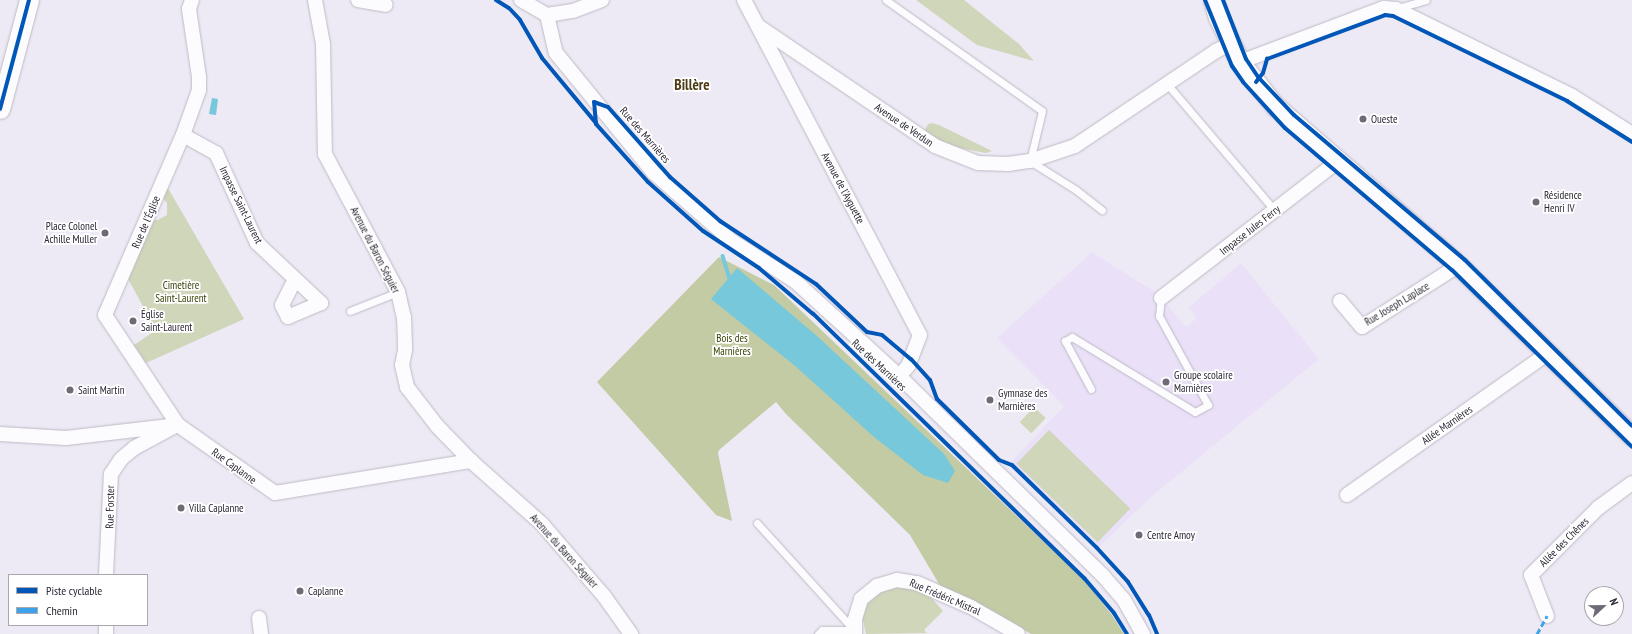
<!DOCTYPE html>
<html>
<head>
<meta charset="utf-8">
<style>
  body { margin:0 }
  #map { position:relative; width:1632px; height:634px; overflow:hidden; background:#eeeaf5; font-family:"PT Sans Narrow",sans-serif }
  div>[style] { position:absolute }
  .built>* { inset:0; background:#eae1f8 }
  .green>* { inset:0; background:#cfd6b9; transform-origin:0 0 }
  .forest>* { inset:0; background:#c2cba4 }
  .water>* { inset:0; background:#76c8da }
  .stream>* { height:3.5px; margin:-1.75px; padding:0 1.75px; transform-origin:1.75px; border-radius:1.75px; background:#76c8da }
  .roads { filter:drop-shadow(0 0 1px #beb9c5) drop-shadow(0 0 1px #beb9c5) }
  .lane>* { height:7px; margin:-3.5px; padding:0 3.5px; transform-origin:3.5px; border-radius:3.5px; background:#fcfcfe }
  .street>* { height:14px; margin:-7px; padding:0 7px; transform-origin:7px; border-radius:7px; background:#fcfcfe }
  .secondary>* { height:19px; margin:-9.5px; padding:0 9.5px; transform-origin:9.5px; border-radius:9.5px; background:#fcfcfe }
  .quiet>* { height:3px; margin-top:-1.5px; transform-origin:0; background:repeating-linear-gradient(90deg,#3ea2eb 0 6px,transparent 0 9px) }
  .cycleway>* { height:4px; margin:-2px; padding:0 2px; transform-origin:2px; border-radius:2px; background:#0057b8 }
  .dots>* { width:11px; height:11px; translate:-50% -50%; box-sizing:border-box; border:2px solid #fff; border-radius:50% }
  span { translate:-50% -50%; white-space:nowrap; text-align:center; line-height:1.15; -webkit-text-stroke:3.5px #fff; paint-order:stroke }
  .poi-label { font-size:11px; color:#2a2532 }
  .left { translate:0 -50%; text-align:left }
  .right { translate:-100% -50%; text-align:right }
  .street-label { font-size:11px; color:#2a2532 }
  .park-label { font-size:11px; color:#354001 }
  .district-label { font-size:15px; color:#4e3c15; font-weight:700 }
  .legend { position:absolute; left:8px; top:574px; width:140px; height:52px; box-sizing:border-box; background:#fff; border:1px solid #aaa8ad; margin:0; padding:5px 7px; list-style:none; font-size:12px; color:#2a2532 }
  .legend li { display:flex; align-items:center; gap:8px; height:20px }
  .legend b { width:20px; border:1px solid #aaa8ad }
  .north { position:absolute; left:1584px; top:586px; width:40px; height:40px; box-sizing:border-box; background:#fff; border:1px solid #aaa8ad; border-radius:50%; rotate:68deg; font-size:11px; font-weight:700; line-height:16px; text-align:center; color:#2a2532 }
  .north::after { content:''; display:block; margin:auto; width:14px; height:18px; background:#6f6a76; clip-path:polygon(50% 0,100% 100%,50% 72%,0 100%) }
</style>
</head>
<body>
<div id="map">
  <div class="built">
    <i style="clip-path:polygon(1092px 252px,1158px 294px,1186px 327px,1197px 318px,1188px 308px,1241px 263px,1319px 359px,1151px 497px,1099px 547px,1011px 462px,1064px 406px,997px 338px)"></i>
  </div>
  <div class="green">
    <i style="clip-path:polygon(916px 0,964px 0,1019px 44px,1034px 61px,977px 45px)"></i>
    <i style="clip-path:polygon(932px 123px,939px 125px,992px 151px,986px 153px,959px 148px,936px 142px,924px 132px,928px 124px)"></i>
    <i style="clip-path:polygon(165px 183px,244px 319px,146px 363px,134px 345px,156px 330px,127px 277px,152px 220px,158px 220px,167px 215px,167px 203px,160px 195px)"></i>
    <i style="left:1034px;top:407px;width:16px;height:21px;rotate:43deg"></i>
    <i style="left:1049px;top:430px;width:113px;height:47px;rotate:44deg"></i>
    <i style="clip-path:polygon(906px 585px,929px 595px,943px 611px,924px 630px,927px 633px,866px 634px,862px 616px,868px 603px,887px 588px)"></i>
  </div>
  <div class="forest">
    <i style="clip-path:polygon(719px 257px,774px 285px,1084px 580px,1112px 615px,1124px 634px,1031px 634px,993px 611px,942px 589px,910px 535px,786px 414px,776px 402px,719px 450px,718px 453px,732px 521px,716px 515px,597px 382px)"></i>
  </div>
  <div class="water">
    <i style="clip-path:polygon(212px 98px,218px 99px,216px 115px,209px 114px)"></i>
    <i style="clip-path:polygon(737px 268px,817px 336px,944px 454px,955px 471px,948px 483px,923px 475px,874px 437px,794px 365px,711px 299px)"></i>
  </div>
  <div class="stream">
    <i style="left:723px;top:256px;width:27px;rotate:73deg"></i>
  </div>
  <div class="roads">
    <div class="lane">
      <i style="left:886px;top:0;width:191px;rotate:35.4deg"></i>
      <i style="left:1042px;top:111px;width:51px;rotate:103.5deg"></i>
      <i style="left:1030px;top:161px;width:54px;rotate:32.2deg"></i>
      <i style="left:1076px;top:190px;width:33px;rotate:38deg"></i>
      <i style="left:1398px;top:8px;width:29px;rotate:-16deg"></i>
      <i style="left:1167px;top:84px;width:167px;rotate:49.6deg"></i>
      <i style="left:350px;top:311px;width:52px;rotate:-21.6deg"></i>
      <i style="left:1091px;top:389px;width:55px;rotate:-118.4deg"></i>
      <i style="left:1065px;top:341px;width:8px;rotate:-30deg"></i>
      <i style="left:1072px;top:337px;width:144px;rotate:31.4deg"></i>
      <i style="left:1195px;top:412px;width:15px;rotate:-28deg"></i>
      <i style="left:1208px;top:405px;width:102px;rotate:-118.8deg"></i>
      <i style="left:1159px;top:316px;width:18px;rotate:-84deg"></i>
      <i style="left:757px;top:523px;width:144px;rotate:47.8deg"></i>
      <i style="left:854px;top:630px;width:32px;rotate:180deg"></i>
      <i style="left:822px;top:630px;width:6px;rotate:135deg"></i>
    </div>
    <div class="street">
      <i style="left:315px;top:0;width:45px;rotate:79.7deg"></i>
      <i style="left:323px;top:44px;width:110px;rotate:89deg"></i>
      <i style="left:325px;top:154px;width:156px;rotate:62.1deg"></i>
      <i style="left:398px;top:292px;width:26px;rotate:77deg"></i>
      <i style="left:404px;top:317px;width:33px;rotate:88deg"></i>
      <i style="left:405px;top:350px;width:15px;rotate:101deg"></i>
      <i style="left:402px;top:365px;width:23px;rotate:77deg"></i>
      <i style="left:407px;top:387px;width:49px;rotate:52.4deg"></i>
      <i style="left:437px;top:426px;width:49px;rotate:45.8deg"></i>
      <i style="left:471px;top:461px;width:95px;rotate:41.6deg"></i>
      <i style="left:542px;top:524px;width:95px;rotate:49.3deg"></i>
      <i style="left:604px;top:596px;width:47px;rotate:54.6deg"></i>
      <i style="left:358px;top:0;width:28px;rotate:10deg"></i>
      <i style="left:521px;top:0;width:30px;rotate:30deg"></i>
      <i style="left:547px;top:15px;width:26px;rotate:-9deg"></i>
      <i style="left:573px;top:11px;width:31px;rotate:-21deg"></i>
      <i style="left:744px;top:0;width:378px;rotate:62.3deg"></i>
      <i style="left:920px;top:335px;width:33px;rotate:111deg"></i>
      <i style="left:908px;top:366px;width:13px;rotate:132deg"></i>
      <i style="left:547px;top:15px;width:39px;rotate:77deg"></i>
      <i style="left:556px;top:53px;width:155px;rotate:50.8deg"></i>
      <i style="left:654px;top:173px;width:103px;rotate:41.1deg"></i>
      <i style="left:732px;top:241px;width:76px;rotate:32.6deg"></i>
      <i style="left:796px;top:282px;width:139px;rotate:42.4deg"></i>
      <i style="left:899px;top:376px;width:287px;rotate:44.4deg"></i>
      <i style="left:1104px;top:577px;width:30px;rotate:49deg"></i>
      <i style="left:1124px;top:600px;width:39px;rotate:61deg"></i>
      <i style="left:758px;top:26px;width:214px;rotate:34.1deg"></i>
      <i style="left:935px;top:146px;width:46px;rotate:21.6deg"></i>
      <i style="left:978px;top:163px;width:30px;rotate:2deg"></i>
      <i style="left:1008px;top:164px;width:22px;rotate:-8deg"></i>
      <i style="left:1030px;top:161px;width:47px;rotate:-18.4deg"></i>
      <i style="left:1075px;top:146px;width:170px;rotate:-34deg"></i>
      <i style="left:1216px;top:51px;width:16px;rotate:-27deg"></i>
      <i style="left:1240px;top:62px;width:154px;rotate:-20.6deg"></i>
      <i style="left:1384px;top:8px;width:12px;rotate:5deg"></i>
      <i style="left:1396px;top:9px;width:196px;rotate:26.3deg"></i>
      <i style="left:1572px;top:96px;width:71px;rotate:32.3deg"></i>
      <i style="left:183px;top:135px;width:38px;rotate:29deg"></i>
      <i style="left:216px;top:153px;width:99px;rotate:65.5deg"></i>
      <i style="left:257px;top:243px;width:88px;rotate:43.2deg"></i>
      <i style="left:321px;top:303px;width:36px;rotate:157deg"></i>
      <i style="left:288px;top:317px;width:13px;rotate:-117deg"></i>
      <i style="left:282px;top:305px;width:28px;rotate:-63deg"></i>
      <i style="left:1161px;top:298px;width:224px;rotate:-37.7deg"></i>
      <i style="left:1340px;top:301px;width:34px;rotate:50deg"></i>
      <i style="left:1362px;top:327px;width:115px;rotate:-32.6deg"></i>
      <i style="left:178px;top:425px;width:132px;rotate:-123.6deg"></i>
      <i style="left:105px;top:315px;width:196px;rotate:-66.6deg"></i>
      <i style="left:183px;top:135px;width:48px;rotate:-70.4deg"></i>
      <i style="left:199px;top:90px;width:13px;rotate:-90deg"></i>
      <i style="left:199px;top:77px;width:69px;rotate:-98.4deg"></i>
      <i style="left:189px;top:9px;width:9px;rotate:-72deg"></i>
      <i style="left:0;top:434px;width:66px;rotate:3.5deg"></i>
      <i style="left:66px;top:438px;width:113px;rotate:-6.6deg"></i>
      <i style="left:178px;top:425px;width:118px;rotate:35deg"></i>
      <i style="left:275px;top:493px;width:199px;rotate:-9.3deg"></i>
      <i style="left:1347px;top:495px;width:245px;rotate:-35.2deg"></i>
      <i style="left:106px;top:575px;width:101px;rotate:-87.2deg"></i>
      <i style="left:111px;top:474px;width:18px;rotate:-56deg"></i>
      <i style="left:121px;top:459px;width:17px;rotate:-40deg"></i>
      <i style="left:134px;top:448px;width:47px;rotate:-28.2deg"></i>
      <i style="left:1547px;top:616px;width:44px;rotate:-111.3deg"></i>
      <i style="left:1531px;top:575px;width:95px;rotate:-45deg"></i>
      <i style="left:1598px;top:508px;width:42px;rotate:-36.3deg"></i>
      <i style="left:259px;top:618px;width:16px;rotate:83deg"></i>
      <i style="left:106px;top:634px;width:9px;rotate:-90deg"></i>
      <i style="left:855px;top:634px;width:15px;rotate:-90deg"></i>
      <i style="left:855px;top:619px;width:21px;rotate:-73deg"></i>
      <i style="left:861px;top:599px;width:21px;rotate:-39deg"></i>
      <i style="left:877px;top:586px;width:21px;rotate:-17deg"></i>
      <i style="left:897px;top:580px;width:20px;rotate:9deg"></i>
      <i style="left:917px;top:583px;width:59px;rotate:24deg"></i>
      <i style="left:971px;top:607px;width:54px;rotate:29.9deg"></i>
    </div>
    <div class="secondary">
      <i style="left:1213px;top:0;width:18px;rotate:74deg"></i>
      <i style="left:1218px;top:17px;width:50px;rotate:63.9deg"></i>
      <i style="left:1240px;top:62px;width:56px;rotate:51.5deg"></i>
      <i style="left:1275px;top:106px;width:235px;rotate:40.9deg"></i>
      <i style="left:1453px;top:260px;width:251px;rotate:44.5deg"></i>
      <i style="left:0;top:109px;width:113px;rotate:-75.1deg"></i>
    </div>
  </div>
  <div class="quiet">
    <i style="left:1537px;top:634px;width:21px;rotate:-61deg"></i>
  </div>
  <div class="cycleway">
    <i style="left:496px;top:0;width:15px;rotate:32deg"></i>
    <i style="left:509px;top:8px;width:16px;rotate:47deg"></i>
    <i style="left:520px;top:20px;width:44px;rotate:59.9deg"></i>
    <i style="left:542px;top:58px;width:85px;rotate:50.3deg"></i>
    <i style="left:1205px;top:0;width:71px;rotate:67.8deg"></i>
    <i style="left:1232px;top:66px;width:19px;rotate:55deg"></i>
    <i style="left:1243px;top:82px;width:62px;rotate:47.6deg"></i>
    <i style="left:1285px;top:128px;width:219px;rotate:40.4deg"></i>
    <i style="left:1452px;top:270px;width:252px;rotate:44.5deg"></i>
    <i style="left:1223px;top:0;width:63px;rotate:68.7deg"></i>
    <i style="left:1246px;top:59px;width:23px;rotate:56deg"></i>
    <i style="left:1259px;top:78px;width:51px;rotate:46.6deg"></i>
    <i style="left:1294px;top:115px;width:224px;rotate:40.3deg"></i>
    <i style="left:1465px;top:260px;width:235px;rotate:44.8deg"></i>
    <i style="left:1256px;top:82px;width:11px;rotate:-52deg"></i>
    <i style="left:1263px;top:73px;width:15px;rotate:-74deg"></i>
    <i style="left:1267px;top:59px;width:126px;rotate:-20.4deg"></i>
    <i style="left:1385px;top:15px;width:8px;rotate:7deg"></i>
    <i style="left:1393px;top:16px;width:194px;rotate:26deg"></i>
    <i style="left:1567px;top:101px;width:77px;rotate:32.2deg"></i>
    <i style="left:0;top:109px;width:113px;rotate:-75.1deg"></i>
    <i style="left:1127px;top:634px;width:25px;rotate:-122deg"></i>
    <i style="left:1114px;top:613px;width:45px;rotate:-130.5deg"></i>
    <i style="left:1085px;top:579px;width:380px;rotate:-135.7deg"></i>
    <i style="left:813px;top:314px;width:71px;rotate:-139.6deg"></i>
    <i style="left:759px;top:268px;width:67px;rotate:-146.5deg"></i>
    <i style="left:703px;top:231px;width:74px;rotate:-138.3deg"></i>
    <i style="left:648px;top:182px;width:78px;rotate:-131.9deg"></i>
    <i style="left:596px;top:124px;width:22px;rotate:-95deg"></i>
    <i style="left:594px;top:102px;width:15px;rotate:20deg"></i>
    <i style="left:608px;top:107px;width:94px;rotate:48.5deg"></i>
    <i style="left:670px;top:177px;width:67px;rotate:41.3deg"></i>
    <i style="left:720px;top:221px;width:115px;rotate:33.3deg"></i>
    <i style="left:816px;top:284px;width:70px;rotate:43.3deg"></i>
    <i style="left:867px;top:332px;width:15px;rotate:11deg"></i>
    <i style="left:882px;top:335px;width:38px;rotate:40deg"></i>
    <i style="left:911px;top:359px;width:28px;rotate:48deg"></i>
    <i style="left:930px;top:380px;width:20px;rotate:70deg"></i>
    <i style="left:937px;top:399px;width:87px;rotate:44.5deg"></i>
    <i style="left:999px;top:460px;width:14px;rotate:21deg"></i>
    <i style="left:1012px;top:465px;width:119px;rotate:44.3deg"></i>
    <i style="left:1097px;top:548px;width:46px;rotate:47.6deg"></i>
    <i style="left:1128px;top:582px;width:39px;rotate:58deg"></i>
    <i style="left:1149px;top:615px;width:21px;rotate:67deg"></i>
  </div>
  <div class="dots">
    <i style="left:1363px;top:119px;background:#6f6a76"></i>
    <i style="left:1536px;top:202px;background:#6f6a76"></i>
    <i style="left:105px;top:233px;background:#6f6a76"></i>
    <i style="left:133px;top:321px;background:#6f6a76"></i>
    <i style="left:1166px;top:382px;background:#6f6a76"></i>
    <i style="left:70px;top:390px;background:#6f6a76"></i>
    <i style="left:990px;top:400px;background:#6f6a76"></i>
    <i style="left:181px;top:508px;background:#6f6a76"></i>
    <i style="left:1139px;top:535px;background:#6f6a76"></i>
    <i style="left:300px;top:591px;background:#6f6a76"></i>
  </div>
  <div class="poi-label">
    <span class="left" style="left:1371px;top:119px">Oueste</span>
    <span class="left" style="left:1544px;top:202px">Résidence<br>Henri IV</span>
    <span class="right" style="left:97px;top:233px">Place Colonel<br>Achille Muller</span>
    <span class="left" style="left:141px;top:321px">Église<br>Saint-Laurent</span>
    <span class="left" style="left:1174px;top:382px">Groupe scolaire<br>Marnières</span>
    <span class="left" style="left:78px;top:390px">Saint Martin</span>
    <span class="left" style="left:998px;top:400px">Gymnase des<br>Marnières</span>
    <span class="left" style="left:189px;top:508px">Villa Caplanne</span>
    <span class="left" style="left:1147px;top:535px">Centre Amoy</span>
    <span class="left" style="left:308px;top:591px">Caplanne</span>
  </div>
  <div class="street-label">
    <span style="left:904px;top:125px;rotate:34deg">Avenue de Verdun</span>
    <span style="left:645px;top:135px;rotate:49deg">Rue des Marnières</span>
    <span style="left:843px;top:188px;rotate:62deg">Avenue de l'Ayguette</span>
    <span style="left:241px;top:205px;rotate:64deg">Impasse Saint-Laurent</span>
    <span style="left:146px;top:222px;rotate:-67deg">Rue de l'Église</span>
    <span style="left:1250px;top:230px;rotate:-38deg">Impasse Jules Ferry</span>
    <span style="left:375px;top:250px;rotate:63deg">Avenue du Baron Séguier</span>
    <span style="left:1397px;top:304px;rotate:-31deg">Rue Joseph Laplace</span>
    <span style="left:879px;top:365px;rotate:43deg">Rue des Marnières</span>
    <span style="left:1447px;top:425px;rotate:-35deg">Allée Marnières</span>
    <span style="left:234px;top:466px;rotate:36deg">Rue Caplanne</span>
    <span style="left:110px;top:507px;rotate:-89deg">Rue Forster</span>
    <span style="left:1564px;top:542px;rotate:-45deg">Allée des Chênes</span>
    <span style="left:564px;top:551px;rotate:48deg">Avenue du Baron Séguier</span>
    <span style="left:945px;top:597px;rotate:23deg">Rue Frédéric Mistral</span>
  </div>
  <div class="park-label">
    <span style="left:181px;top:292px">Cimetière<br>Saint-Laurent</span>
    <span style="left:732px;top:345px">Bois des<br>Marnières</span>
  </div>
  <div class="district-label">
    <span style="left:692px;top:85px">Billère</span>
  </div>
  <ul class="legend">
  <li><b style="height:5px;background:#0057b8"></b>Piste cyclable</li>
  <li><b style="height:5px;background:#3ea2eb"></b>Chemin</li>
  </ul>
  <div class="north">N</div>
</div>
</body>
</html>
